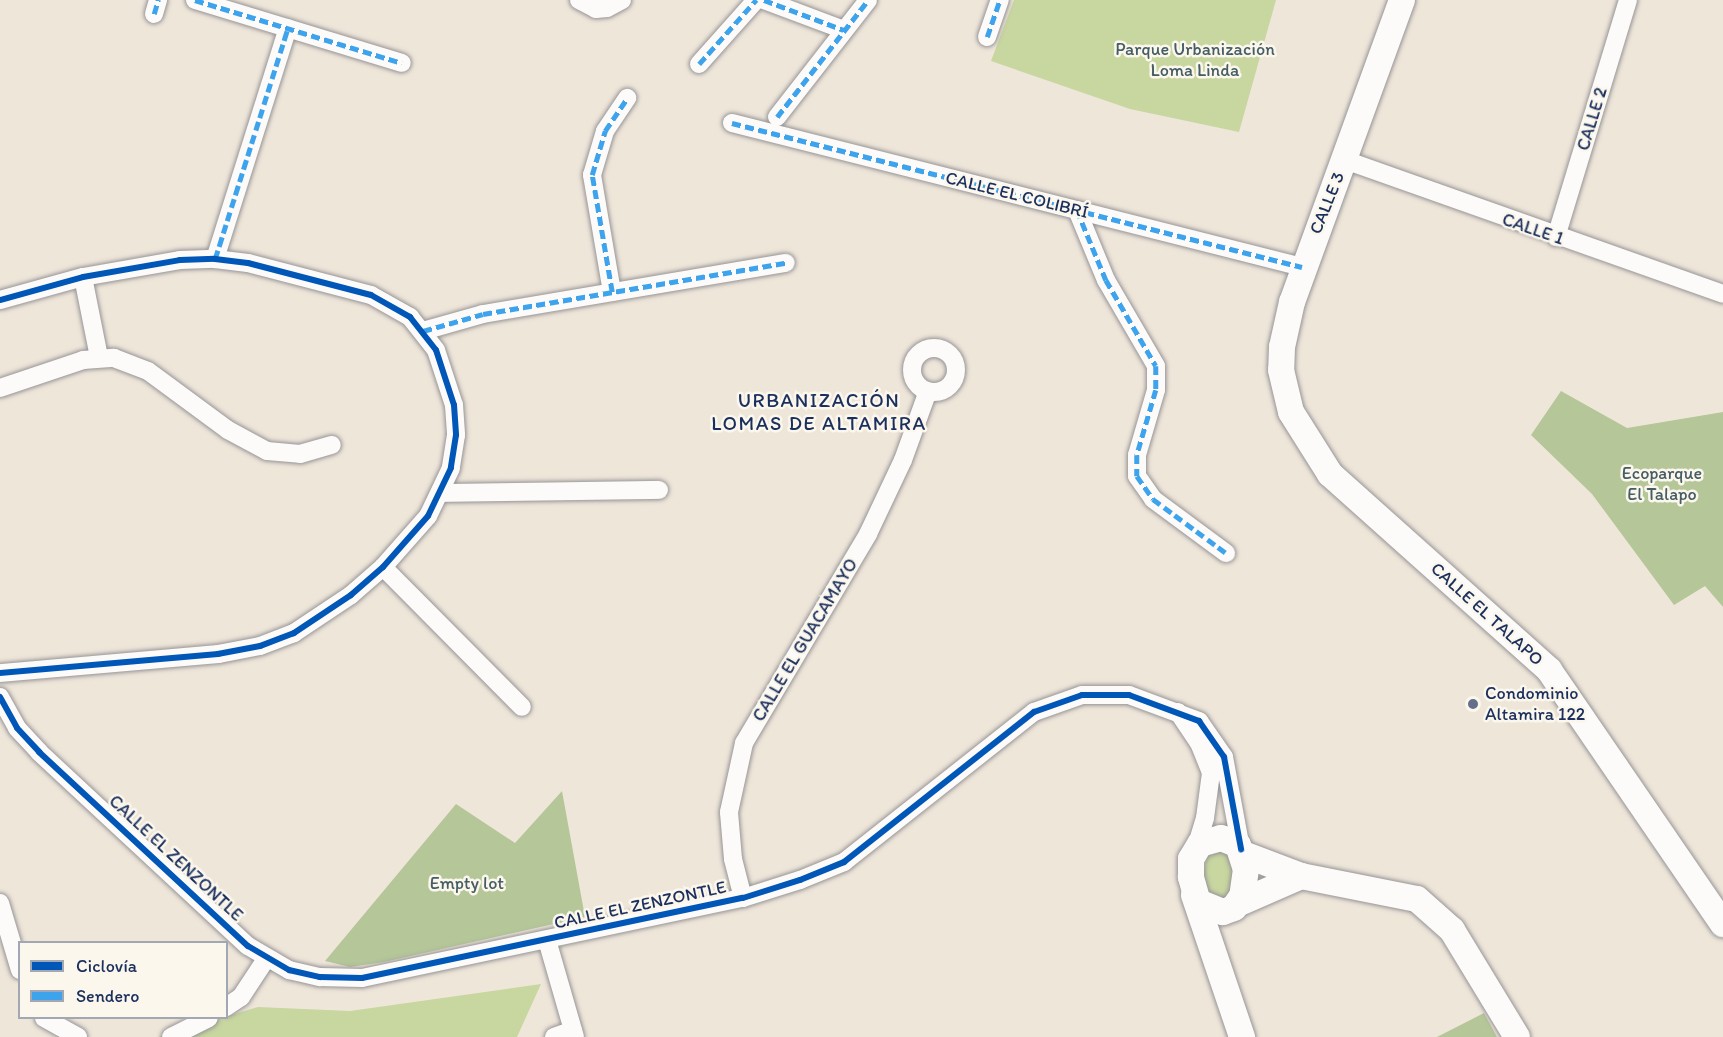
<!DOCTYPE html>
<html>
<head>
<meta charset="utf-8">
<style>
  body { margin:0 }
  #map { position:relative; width:1723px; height:1037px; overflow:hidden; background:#efe6da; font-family:Itim,sans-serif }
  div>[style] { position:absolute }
  .green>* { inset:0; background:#c8d6a0 }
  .forest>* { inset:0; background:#b5c699 }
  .roads { filter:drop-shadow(0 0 2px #969596) drop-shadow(0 0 2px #969596) }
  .street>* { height:18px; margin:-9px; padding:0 9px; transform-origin:9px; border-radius:9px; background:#fdfbf9 }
  .street>.ring { margin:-9px; padding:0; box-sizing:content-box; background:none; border:18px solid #fdfbf9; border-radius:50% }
  .secondary>* { height:26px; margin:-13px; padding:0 13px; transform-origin:13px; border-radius:13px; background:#fdfbf9 }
  .quiet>* { height:4.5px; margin-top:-2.25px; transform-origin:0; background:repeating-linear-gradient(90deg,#3da3ed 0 9px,transparent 0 13.5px) }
  .cycleway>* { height:6px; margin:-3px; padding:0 3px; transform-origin:3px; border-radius:3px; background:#0057b8 }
  .dots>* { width:16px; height:16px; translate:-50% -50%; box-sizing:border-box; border:3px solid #fbf7ec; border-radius:50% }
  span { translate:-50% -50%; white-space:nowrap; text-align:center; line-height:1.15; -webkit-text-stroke:5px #fbf7ec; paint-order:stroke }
  .park-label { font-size:18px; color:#455d64 }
  .street-label { font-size:18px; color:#1b2f5e }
  .poi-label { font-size:18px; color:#1b2f5e }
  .left { translate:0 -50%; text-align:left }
  .neighbourhood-label { font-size:20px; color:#1b2f5e; letter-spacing:1.5px }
  .legend { position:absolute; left:18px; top:941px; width:210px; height:78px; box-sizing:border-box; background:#fbf7ec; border:2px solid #a1a7b3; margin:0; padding:8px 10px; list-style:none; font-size:18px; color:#1b2f5e }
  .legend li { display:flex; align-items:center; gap:12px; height:30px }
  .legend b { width:30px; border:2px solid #a1a7b3 }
</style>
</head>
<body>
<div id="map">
  <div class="green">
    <i style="clip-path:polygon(1014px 0,1276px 0,1239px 132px,1130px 109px,991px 61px)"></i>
    <i style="clip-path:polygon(1217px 847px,1235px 857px,1232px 897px,1214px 900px,1205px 888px,1204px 871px,1208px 852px)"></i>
    <i style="clip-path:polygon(541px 984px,517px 1037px,158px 1037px,258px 1007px,350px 1011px)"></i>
  </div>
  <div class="forest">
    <i style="clip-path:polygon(1561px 391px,1627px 428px,1723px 412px,1723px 607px,1705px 586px,1674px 605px,1592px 494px,1531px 435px)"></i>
    <i style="clip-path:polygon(562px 791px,585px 917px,384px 962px,350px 967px,325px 961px,456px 804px,515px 843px)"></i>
    <i style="clip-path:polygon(1484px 1013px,1497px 1037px,1437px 1037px)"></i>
  </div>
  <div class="roads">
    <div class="street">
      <i style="left:195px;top:0;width:216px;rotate:16.9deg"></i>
      <i style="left:579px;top:0;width:19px;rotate:28deg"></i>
      <i style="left:596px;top:9px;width:11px;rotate:-5deg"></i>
      <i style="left:607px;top:8px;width:17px;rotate:-28deg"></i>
      <i style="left:764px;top:0;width:85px;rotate:20.6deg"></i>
      <i style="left:154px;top:14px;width:15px;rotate:-74deg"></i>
      <i style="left:987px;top:37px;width:39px;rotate:-71deg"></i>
      <i style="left:699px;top:64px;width:86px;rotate:-48.3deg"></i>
      <i style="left:777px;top:117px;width:148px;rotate:-52.1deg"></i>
      <i style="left:732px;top:123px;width:588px;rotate:14.18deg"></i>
      <i style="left:1345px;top:160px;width:401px;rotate:19.5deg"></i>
      <i style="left:1077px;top:210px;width:76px;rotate:67.5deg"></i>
      <i style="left:1106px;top:280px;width:99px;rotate:59.8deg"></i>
      <i style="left:1156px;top:366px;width:24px;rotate:90deg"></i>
      <i style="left:1156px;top:390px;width:68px;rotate:106.3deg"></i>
      <i style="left:1137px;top:455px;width:21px;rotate:90deg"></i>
      <i style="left:1137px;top:476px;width:28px;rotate:55deg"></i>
      <i style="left:1153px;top:499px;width:91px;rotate:36.5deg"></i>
      <i style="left:1556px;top:237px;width:248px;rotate:-73.1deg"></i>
      <i style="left:215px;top:259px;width:242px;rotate:-72.5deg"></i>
      <i style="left:83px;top:277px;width:82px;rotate:78.7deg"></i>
      <i style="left:612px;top:292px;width:119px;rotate:-99.7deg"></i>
      <i style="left:592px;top:175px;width:46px;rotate:-73.5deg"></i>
      <i style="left:605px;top:131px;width:40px;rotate:-56deg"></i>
      <i style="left:0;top:300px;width:86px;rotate:-15.5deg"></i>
      <i style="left:83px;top:277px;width:98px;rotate:-9.9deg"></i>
      <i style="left:180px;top:260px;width:35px;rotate:-2deg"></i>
      <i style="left:215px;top:259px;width:33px;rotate:7deg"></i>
      <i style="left:248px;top:263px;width:127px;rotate:14.6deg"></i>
      <i style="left:371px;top:295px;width:45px;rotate:29.4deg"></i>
      <i style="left:410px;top:317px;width:42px;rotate:51.8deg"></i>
      <i style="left:436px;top:350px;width:58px;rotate:71.9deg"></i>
      <i style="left:454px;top:405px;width:30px;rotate:86deg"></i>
      <i style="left:456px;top:435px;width:33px;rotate:99deg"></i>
      <i style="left:451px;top:468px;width:53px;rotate:115.6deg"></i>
      <i style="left:428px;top:516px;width:68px;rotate:131.4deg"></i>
      <i style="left:383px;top:567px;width:43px;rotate:138.8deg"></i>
      <i style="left:351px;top:595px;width:69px;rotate:146.3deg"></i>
      <i style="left:294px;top:633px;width:36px;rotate:159deg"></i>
      <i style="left:260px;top:646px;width:43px;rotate:169.2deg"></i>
      <i style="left:218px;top:654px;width:219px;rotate:175deg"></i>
      <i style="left:423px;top:331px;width:62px;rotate:-15.8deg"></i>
      <i style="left:483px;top:314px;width:307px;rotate:-9.6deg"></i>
      <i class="ring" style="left:912px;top:348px;width:26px;height:26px"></i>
      <i style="left:0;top:388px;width:88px;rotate:-18.6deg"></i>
      <i style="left:83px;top:360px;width:31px;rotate:-4deg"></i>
      <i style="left:114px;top:358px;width:36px;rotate:21deg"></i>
      <i style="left:148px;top:371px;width:99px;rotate:36.4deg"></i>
      <i style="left:228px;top:430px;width:44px;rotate:28.3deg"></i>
      <i style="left:267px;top:451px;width:33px;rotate:5deg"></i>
      <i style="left:300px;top:454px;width:33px;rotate:-16deg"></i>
      <i style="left:441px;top:493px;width:218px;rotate:-0.8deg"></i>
      <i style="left:383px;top:567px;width:197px;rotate:45.2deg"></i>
      <i style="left:0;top:697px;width:35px;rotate:61deg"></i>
      <i style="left:17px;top:728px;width:33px;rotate:47deg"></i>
      <i style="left:39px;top:752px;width:285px;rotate:42.9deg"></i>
      <i style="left:248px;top:946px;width:48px;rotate:30.3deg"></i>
      <i style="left:289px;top:970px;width:32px;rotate:13deg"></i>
      <i style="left:320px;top:977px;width:42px;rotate:1.4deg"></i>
      <i style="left:362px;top:978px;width:389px;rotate:-11.9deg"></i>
      <i style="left:743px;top:898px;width:60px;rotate:-17.5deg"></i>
      <i style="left:800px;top:880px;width:48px;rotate:-22.2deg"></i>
      <i style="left:844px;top:862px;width:242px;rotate:-38.3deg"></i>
      <i style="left:1034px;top:712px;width:51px;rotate:-19.5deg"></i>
      <i style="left:1082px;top:695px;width:47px"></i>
      <i style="left:1129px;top:695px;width:75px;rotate:20.4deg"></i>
      <i style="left:1199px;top:721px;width:44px;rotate:55.2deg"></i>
      <i style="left:1224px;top:757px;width:94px;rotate:79.5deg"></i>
      <i style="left:1178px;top:712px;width:37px;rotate:56deg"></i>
      <i style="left:1199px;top:743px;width:32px;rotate:68deg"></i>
      <i style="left:1211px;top:773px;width:45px;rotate:97.6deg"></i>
      <i style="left:1205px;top:818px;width:34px;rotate:107deg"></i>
      <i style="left:743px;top:898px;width:40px;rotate:-104.4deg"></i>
      <i style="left:733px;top:859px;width:47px;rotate:-94.9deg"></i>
      <i style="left:729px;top:812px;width:71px;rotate:-77.7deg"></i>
      <i style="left:744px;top:743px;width:243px;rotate:-59.3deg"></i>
      <i style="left:868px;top:534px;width:82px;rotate:-64.7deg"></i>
      <i style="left:903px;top:460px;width:73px;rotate:-70.1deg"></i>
      <i style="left:0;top:903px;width:70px;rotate:73.4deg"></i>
      <i style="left:547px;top:940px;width:101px;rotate:73.9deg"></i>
      <i style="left:226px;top:1007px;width:18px;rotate:-34deg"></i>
      <i style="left:241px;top:997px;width:45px;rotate:-56.7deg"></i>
      <i style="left:44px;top:1018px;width:39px;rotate:29deg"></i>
      <i style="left:171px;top:1037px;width:42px;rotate:-26.6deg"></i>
      <i style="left:554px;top:1037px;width:20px;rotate:-20deg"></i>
    </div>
    <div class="secondary">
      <i style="left:1402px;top:0;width:321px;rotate:110deg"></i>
      <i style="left:1292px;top:302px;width:46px;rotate:102.5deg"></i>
      <i style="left:1282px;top:347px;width:23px;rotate:92deg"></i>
      <i style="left:1281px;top:370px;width:43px;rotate:76.6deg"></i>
      <i style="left:1291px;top:412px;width:73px;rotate:57.8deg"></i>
      <i style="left:1330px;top:474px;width:294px;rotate:41.8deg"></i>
      <i style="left:1549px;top:670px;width:308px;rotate:55.6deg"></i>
      <i style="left:1221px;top:838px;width:18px;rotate:22deg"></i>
      <i style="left:1238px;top:845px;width:25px;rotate:72deg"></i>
      <i style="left:1246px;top:869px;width:27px;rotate:98deg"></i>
      <i style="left:1242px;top:896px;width:14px;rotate:124deg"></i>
      <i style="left:1234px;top:908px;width:12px;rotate:160deg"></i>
      <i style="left:1223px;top:912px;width:27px;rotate:-158deg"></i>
      <i style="left:1198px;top:902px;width:26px;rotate:-106deg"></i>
      <i style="left:1191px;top:877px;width:18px;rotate:-90deg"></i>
      <i style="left:1191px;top:859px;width:17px;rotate:-59deg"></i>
      <i style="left:1200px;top:844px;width:22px;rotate:-16deg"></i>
      <i style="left:1243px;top:854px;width:62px;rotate:20.8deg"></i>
      <i style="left:1301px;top:876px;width:118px;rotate:11.2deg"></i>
      <i style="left:1417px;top:899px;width:47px;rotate:41.5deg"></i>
      <i style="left:1452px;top:930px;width:125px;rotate:58.7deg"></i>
      <i style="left:1194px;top:895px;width:150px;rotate:71.3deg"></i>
      <i style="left:1237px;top:904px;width:70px;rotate:-23.6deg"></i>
    </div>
  </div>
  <div class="quiet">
    <i style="left:195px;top:0;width:216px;rotate:16.9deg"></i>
    <i style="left:764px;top:0;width:85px;rotate:20.6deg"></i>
    <i style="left:154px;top:14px;width:15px;rotate:-74deg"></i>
    <i style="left:987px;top:37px;width:39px;rotate:-71deg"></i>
    <i style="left:699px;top:64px;width:86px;rotate:-48.3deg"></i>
    <i style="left:777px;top:117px;width:148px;rotate:-52.1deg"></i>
    <i style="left:732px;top:123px;width:588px;rotate:14.18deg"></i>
    <i style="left:1077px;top:210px;width:76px;rotate:67.5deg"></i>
    <i style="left:1106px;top:280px;width:99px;rotate:59.8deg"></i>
    <i style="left:1156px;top:366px;width:24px;rotate:90deg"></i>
    <i style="left:1156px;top:390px;width:68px;rotate:106.3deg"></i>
    <i style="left:1137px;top:455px;width:21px;rotate:90deg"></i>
    <i style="left:1137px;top:476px;width:28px;rotate:55deg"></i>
    <i style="left:1153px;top:499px;width:91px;rotate:36.5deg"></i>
    <i style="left:215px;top:259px;width:242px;rotate:-72.5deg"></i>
    <i style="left:612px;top:292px;width:119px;rotate:-99.7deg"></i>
    <i style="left:592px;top:175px;width:46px;rotate:-73.5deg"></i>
    <i style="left:605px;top:131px;width:40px;rotate:-56deg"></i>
    <i style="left:423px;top:331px;width:62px;rotate:-15.8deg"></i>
    <i style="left:483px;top:314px;width:307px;rotate:-9.6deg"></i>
  </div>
  <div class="cycleway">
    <i style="left:0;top:300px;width:86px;rotate:-15.5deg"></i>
    <i style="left:83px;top:277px;width:98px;rotate:-9.9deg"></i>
    <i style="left:180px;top:260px;width:35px;rotate:-2deg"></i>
    <i style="left:215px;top:259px;width:33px;rotate:7deg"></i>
    <i style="left:248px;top:263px;width:127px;rotate:14.6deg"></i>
    <i style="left:371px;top:295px;width:45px;rotate:29.4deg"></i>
    <i style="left:410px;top:317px;width:42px;rotate:51.8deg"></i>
    <i style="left:436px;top:350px;width:58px;rotate:71.9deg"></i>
    <i style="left:454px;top:405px;width:30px;rotate:86deg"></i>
    <i style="left:456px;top:435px;width:33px;rotate:99deg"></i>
    <i style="left:451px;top:468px;width:53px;rotate:115.6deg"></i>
    <i style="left:428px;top:516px;width:68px;rotate:131.4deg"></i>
    <i style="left:383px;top:567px;width:43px;rotate:138.8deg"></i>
    <i style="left:351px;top:595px;width:69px;rotate:146.3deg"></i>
    <i style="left:294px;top:633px;width:36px;rotate:159deg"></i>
    <i style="left:260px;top:646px;width:43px;rotate:169.2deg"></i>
    <i style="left:218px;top:654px;width:219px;rotate:175deg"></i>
    <i style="left:0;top:697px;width:35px;rotate:61deg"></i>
    <i style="left:17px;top:728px;width:33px;rotate:47deg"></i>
    <i style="left:39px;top:752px;width:285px;rotate:42.9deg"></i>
    <i style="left:248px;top:946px;width:48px;rotate:30.3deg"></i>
    <i style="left:289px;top:970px;width:32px;rotate:13deg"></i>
    <i style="left:320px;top:977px;width:42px;rotate:1.4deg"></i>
    <i style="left:362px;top:978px;width:389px;rotate:-11.9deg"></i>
    <i style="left:743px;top:898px;width:60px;rotate:-17.5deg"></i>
    <i style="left:800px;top:880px;width:48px;rotate:-22.2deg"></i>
    <i style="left:844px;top:862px;width:242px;rotate:-38.3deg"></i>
    <i style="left:1034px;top:712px;width:51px;rotate:-19.5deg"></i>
    <i style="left:1082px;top:695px;width:47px"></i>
    <i style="left:1129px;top:695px;width:75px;rotate:20.4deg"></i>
    <i style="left:1199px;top:721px;width:44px;rotate:55.2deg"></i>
    <i style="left:1224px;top:757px;width:94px;rotate:79.5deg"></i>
  </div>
  <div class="dots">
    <i style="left:1473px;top:704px;background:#656f89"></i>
  </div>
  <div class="park-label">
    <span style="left:1195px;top:60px">Parque Urbanización<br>Loma Linda</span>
    <span style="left:1662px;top:484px">Ecoparque<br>El Talapo</span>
    <span style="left:467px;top:883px">Empty lot</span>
  </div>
  <div class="street-label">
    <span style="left:1592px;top:119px;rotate:-73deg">CALLE 2</span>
    <span style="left:1017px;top:195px;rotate:14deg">CALLE EL COLIBRÍ</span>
    <span style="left:1327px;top:203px;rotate:-68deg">CALLE 3</span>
    <span style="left:1533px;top:229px;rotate:19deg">CALLE 1</span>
    <span style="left:1487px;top:614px;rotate:42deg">CALLE EL TALAPO</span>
    <span style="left:805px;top:640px;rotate:-59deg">CALLE EL GUACAMAYO</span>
    <span style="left:176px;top:858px;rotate:43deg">CALLE EL ZENZONTLE</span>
    <span style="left:640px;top:905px;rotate:-12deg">CALLE EL ZENZONTLE</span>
  </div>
  <div class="poi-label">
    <span class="left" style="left:1485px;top:704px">Condominio<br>Altamira 122</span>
  </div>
  <div class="neighbourhood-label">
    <span style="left:819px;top:412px">URBANIZACIÓN<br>LOMAS DE ALTAMIRA</span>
  </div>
  <ul class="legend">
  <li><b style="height:8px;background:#0057b8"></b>Ciclovía</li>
  <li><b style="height:8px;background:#3da3ed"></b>Sendero</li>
  </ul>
</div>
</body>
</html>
